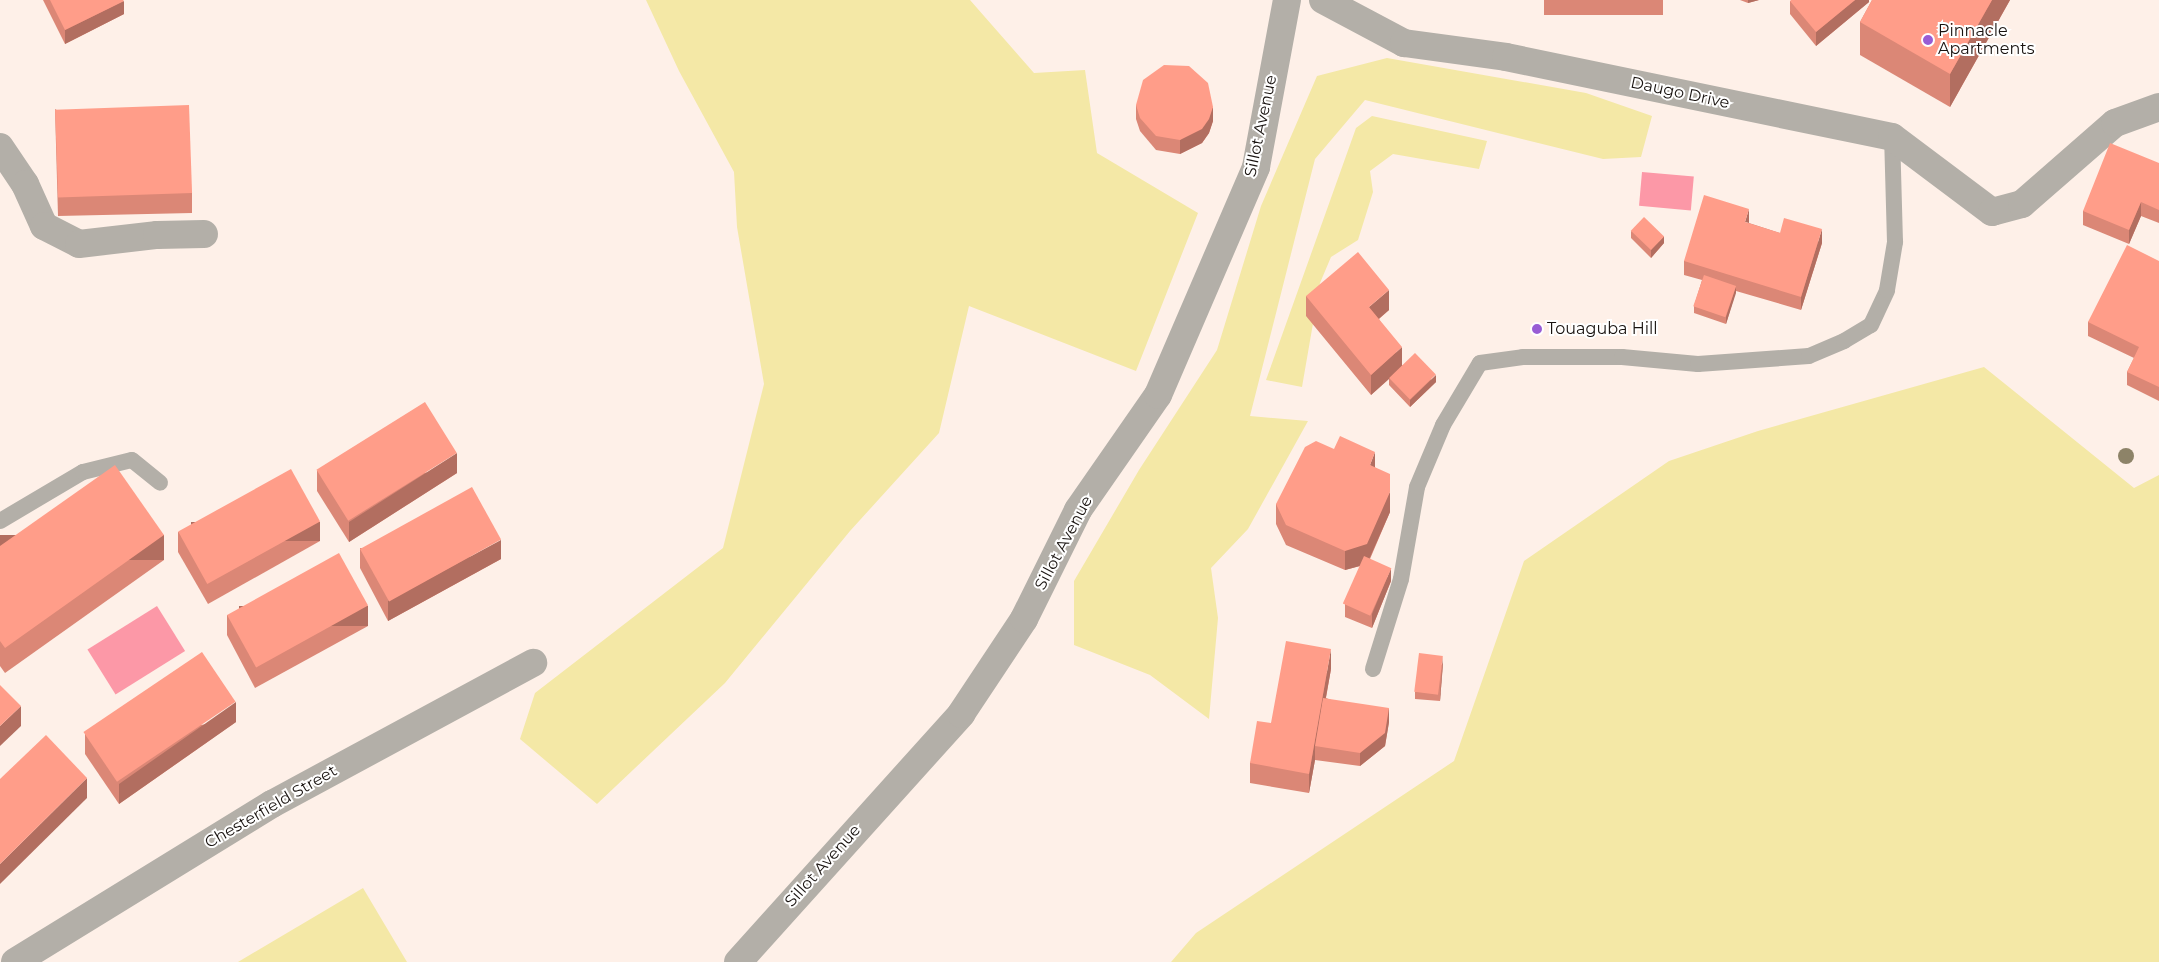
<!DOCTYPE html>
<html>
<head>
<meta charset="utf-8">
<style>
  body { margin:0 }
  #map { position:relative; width:2159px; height:962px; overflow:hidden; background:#fef0e8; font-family:Montserrat,sans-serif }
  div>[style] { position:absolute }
  .green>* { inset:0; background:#f4e8a6 }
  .water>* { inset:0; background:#fc98a7; transform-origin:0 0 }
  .service>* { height:16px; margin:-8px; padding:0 8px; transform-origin:8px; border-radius:8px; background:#b3afa8 }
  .minor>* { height:28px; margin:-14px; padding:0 14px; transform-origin:14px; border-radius:14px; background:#b3afa8 }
  .trees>* { width:16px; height:16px; margin:-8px; border-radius:50%; background:#8d8368 }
  .wall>* { inset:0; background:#db8776; transform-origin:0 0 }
  .shaded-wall>* { inset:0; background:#b26e60; transform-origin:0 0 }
  .building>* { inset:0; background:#ff9d89; transform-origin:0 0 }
  .dots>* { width:14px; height:14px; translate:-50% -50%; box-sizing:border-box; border:2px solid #fff; border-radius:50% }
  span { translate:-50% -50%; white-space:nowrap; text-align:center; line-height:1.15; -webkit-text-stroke:4px #fff; paint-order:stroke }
  .poi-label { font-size:16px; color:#18120f }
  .left { translate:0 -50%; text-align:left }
  .street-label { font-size:16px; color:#18120f }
</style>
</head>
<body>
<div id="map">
  <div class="green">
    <i style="clip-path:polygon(646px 0,970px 0,1034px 73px,1085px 70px,1097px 153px,1198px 213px,1136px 371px,969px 306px,939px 433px,850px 531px,725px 683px,597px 804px,520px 739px,535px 693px,723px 548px,764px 384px,737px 227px,734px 172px,679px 71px)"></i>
    <i style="clip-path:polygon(1387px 58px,1586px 93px,1652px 116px,1641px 157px,1603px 159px,1365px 100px,1315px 159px,1250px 416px,1308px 421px,1248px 529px,1211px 568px,1218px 618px,1209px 719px,1150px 675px,1074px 645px,1074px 581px,1139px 470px,1217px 350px,1261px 206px,1317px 76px)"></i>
    <i style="clip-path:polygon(1372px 116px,1487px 141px,1479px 169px,1393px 154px,1370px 171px,1373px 192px,1358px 240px,1331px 257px,1320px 283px,1302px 387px,1266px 380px,1356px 128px)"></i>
    <i style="clip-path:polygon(1984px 367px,2134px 488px,2159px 475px,2159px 962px,1171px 962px,1196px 933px,1454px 761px,1524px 561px,1669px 461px,1758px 431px)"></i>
    <i style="clip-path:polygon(363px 888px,407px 962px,238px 962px)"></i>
  </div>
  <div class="water">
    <i style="left:1642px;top:172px;width:52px;height:34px;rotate:5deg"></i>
    <i style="left:157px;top:606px;width:53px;height:82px;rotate:58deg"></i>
  </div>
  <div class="service">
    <i style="left:0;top:521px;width:96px;rotate:-30.6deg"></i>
    <i style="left:83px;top:472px;width:50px;rotate:-13.8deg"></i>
    <i style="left:132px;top:460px;width:36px;rotate:39deg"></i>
    <i style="left:1373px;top:669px;width:94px;rotate:-72.7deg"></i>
    <i style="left:1401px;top:579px;width:93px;rotate:-80.1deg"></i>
    <i style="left:1417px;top:487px;width:67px;rotate:-67.2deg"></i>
    <i style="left:1443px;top:425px;width:72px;rotate:-59.2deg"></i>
    <i style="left:1480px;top:363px;width:43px;rotate:-7.9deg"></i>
    <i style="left:1523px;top:357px;width:99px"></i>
    <i style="left:1622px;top:357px;width:76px;rotate:5.3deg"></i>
    <i style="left:1698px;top:364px;width:111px;rotate:-4.1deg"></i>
    <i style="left:1809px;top:356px;width:38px;rotate:-23deg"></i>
    <i style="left:1844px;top:341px;width:31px;rotate:-31deg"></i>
    <i style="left:1871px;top:325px;width:38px;rotate:-65deg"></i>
    <i style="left:1887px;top:290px;width:49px;rotate:-80.5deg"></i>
    <i style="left:1895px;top:242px;width:105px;rotate:-91.6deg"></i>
  </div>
  <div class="minor">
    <i style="left:1323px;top:0;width:92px;rotate:28deg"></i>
    <i style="left:1404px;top:43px;width:103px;rotate:7.8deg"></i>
    <i style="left:1506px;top:57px;width:394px;rotate:11.7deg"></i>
    <i style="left:1892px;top:137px;width:125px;rotate:36.9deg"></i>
    <i style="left:1992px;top:212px;width:31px;rotate:-15deg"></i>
    <i style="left:2022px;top:204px;width:123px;rotate:-41.1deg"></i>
    <i style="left:2115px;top:123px;width:47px;rotate:-20deg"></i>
    <i style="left:0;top:147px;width:45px;rotate:56deg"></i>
    <i style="left:25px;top:184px;width:46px;rotate:65.7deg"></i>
    <i style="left:44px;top:226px;width:39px;rotate:27deg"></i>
    <i style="left:79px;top:244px;width:79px;rotate:-6.6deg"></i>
    <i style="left:157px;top:235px;width:47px;rotate:-1.2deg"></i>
    <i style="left:15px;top:962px;width:302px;rotate:-31.6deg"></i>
    <i style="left:272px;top:804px;width:297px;rotate:-28.4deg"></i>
    <i style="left:738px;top:962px;width:334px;rotate:-48deg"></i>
    <i style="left:961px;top:714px;width:114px;rotate:-56.4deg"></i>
    <i style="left:1024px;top:619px;width:122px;rotate:-63.6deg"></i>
    <i style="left:1078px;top:510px;width:140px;rotate:-55.2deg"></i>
    <i style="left:1158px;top:395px;width:248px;rotate:-66.7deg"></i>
    <i style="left:1256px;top:167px;width:170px;rotate:-79.5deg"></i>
  </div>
  <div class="trees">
    <i style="left:2126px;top:456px"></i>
  </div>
  <div class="wall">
    <i style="clip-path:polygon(43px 0,123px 0,124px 14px,65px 44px)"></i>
    <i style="left:1544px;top:0;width:119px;height:15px"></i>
    <i style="clip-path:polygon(1740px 0,1759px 0,1748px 3px)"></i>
    <i style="clip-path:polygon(1869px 0,1869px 2px,1816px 46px,1790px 14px,1790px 1px)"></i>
    <i style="clip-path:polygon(1872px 0,2010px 0,1950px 107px,1860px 55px,1860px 22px)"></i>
    <i style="clip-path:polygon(1136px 105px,1213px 121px,1209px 133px,1202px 143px,1180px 154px,1156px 150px,1140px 131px,1136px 119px)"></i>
    <i style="clip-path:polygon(55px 109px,192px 193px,192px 213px,58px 216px)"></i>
    <i style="clip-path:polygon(2159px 163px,2159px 223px,2141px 216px,2129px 244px,2083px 225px,2083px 211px)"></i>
    <i style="clip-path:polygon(1749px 223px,1780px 233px,1822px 243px,1801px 310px,1736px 291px,1726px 324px,1694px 313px,1694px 306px,1702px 280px,1684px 275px,1684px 261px)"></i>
    <i style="clip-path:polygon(1631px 231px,1664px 243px,1651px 258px,1631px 238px)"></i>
    <i style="clip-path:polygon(2159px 261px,2159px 401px,2127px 385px,2127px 372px,2134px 358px,2088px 336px,2088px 322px)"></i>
    <i style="clip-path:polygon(1306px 296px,1389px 310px,1379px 319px,1402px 365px,1436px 382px,1410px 407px,1389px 385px,1389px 379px,1371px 395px,1306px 316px)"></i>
    <i style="clip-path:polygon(1375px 467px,1390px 512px,1370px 559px,1391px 581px,1372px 628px,1345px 617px,1345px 604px,1360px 566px,1345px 570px,1286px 545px,1276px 524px,1276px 504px)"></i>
    <i style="clip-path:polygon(317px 471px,457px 473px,349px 542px,317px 491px)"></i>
    <i style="clip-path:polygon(178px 532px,320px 541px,208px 604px,178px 552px)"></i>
    <i style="clip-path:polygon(0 546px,164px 560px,5px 673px,0 666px)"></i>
    <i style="clip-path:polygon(360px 548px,501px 559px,388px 621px,360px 568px)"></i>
    <i style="clip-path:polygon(227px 615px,368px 626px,255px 688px,227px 635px)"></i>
    <i style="clip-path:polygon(1443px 663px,1440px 701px,1415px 699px,1415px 692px)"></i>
    <i style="clip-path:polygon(1331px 669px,1326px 698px,1389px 722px,1385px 746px,1360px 766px,1315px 760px,1309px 793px,1250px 783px,1250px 763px,1271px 723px)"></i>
    <i style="clip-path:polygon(236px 722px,119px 804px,85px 754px,85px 734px)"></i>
  </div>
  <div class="shaded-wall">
    <i style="clip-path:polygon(1748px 0,1759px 0,1748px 3px)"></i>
    <i style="clip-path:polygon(1855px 0,1869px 0,1869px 2px,1816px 46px,1816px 32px)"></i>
    <i style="clip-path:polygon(1992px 0,2010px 0,1950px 107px,1950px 74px)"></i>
    <i style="clip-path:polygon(124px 1px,124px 14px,65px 44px,65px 30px)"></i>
    <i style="clip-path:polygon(1213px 107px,1213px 121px,1209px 133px,1202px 143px,1180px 154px,1180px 140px)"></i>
    <i style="clip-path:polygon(2141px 202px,2141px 216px,2129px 244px,2129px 230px)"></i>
    <i style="clip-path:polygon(1749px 209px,1749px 223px,1745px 222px)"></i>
    <i style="clip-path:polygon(1822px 229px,1822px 243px,1801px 310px,1801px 297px)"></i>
    <i style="clip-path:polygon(1664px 236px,1664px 243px,1651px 258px,1651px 250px)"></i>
    <i style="clip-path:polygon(1736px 286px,1736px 293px,1726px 324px,1726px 317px)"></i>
    <i style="clip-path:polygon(1389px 290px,1389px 310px,1369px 327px,1369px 307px)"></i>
    <i style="clip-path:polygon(1402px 347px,1402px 367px,1371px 395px,1371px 375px)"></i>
    <i style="clip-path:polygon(1436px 375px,1436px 382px,1410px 407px,1410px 400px)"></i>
    <i style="clip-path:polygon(1375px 452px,1375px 472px,1370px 465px)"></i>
    <i style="clip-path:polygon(457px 453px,457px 473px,349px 542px,349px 522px)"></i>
    <i style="clip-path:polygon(1390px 492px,1390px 512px,1367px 564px,1345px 570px,1345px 551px)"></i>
    <i style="left:320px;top:522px;width:19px;height:129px;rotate:90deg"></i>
    <i style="left:164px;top:535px;width:25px;height:195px;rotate:90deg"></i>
    <i style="clip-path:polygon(501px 540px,501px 559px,388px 621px,388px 601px)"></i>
    <i style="clip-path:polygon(1391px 568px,1391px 581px,1372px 628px,1372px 614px)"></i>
    <i style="left:368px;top:606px;width:20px;height:129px;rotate:90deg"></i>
    <i style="clip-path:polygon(1331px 649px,1331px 669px,1317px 746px,1315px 746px,1315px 760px,1309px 793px,1309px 774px)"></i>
    <i style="clip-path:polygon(1443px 656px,1443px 663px,1440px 701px,1440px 694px)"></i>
    <i style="clip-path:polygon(236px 702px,236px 722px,119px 804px,119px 784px)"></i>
    <i style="clip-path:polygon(21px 706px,21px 726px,0 746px,0 726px)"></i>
    <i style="clip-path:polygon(1389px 708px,1389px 722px,1385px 746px,1360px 766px,1360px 753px)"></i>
    <i style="clip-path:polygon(87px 778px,87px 798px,0 884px,0 864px)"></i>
  </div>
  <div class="building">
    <i style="clip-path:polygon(50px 0,123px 0,124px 1px,65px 30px)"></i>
    <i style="clip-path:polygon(1791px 0,1855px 0,1816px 32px,1790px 1px)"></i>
    <i style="clip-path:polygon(1872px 0,1992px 0,1950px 74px,1860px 22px)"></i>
    <i style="clip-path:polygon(1164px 65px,1189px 66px,1208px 83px,1213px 107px,1209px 119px,1202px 129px,1180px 140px,1156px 136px,1140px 118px,1136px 105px,1143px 80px)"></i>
    <i style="left:189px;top:105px;width:88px;height:134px;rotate:88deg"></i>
    <i style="clip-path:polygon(2110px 143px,2159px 163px,2159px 210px,2141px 202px,2129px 230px,2083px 211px)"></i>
    <i style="clip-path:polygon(1704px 195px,1749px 209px,1745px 222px,1780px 233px,1784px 218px,1822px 229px,1801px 297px,1684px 261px)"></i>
    <i style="left:1644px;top:217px;width:28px;height:19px;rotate:44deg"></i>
    <i style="clip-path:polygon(2127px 245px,2159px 261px,2159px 387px,2127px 372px,2139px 347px,2088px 322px)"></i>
    <i style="clip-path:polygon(1358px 252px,1389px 290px,1369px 307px,1402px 347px,1371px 375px,1306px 296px)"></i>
    <i style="left:1704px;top:275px;width:34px;height:33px;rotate:19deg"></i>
    <i style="left:1415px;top:353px;width:30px;height:36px;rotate:46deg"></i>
    <i style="left:425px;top:402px;width:60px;height:128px;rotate:58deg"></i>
    <i style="clip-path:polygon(1340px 436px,1375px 452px,1370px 465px,1390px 474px,1390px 492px,1367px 544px,1345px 551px,1286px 525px,1276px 504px,1305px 447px,1316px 441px,1334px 449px)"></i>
    <i style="clip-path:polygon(115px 465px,164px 535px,5px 648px,0 641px,0 546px)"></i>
    <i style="left:291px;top:469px;width:60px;height:129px;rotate:61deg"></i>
    <i style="left:472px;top:487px;width:60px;height:128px;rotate:61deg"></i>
    <i style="left:339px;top:553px;width:60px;height:128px;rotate:61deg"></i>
    <i style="left:1364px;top:556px;width:30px;height:52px;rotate:24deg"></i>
    <i style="clip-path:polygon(1286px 641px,1331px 649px,1309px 774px,1250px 763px,1257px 721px,1271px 723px)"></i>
    <i style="left:202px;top:652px;width:60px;height:143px;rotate:56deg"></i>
    <i style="left:1419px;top:653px;width:24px;height:39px;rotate:7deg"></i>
    <i style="clip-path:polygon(0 685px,21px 706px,0 726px)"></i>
    <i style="clip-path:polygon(1323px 698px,1389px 708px,1385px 733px,1360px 753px,1315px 746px)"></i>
    <i style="clip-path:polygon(46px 735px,87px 778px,0 864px,0 779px)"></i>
  </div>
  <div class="dots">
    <i style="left:1928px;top:40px;background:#985dd5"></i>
    <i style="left:1537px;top:329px;background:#985dd5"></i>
  </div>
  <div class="poi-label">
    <span class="left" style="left:1938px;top:40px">Pinnacle<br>Apartments</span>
    <span class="left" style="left:1547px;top:329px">Touaguba Hill</span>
  </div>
  <div class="street-label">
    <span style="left:1680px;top:93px;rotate:12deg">Daugo Drive</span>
    <span style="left:1261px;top:126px;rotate:-78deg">Sillot Avenue</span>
    <span style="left:1064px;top:543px;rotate:-62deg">Sillot Avenue</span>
    <span style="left:271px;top:807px;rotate:-30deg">Chesterfield Street</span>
    <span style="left:823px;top:866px;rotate:-48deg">Sillot Avenue</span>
  </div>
</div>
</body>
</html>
